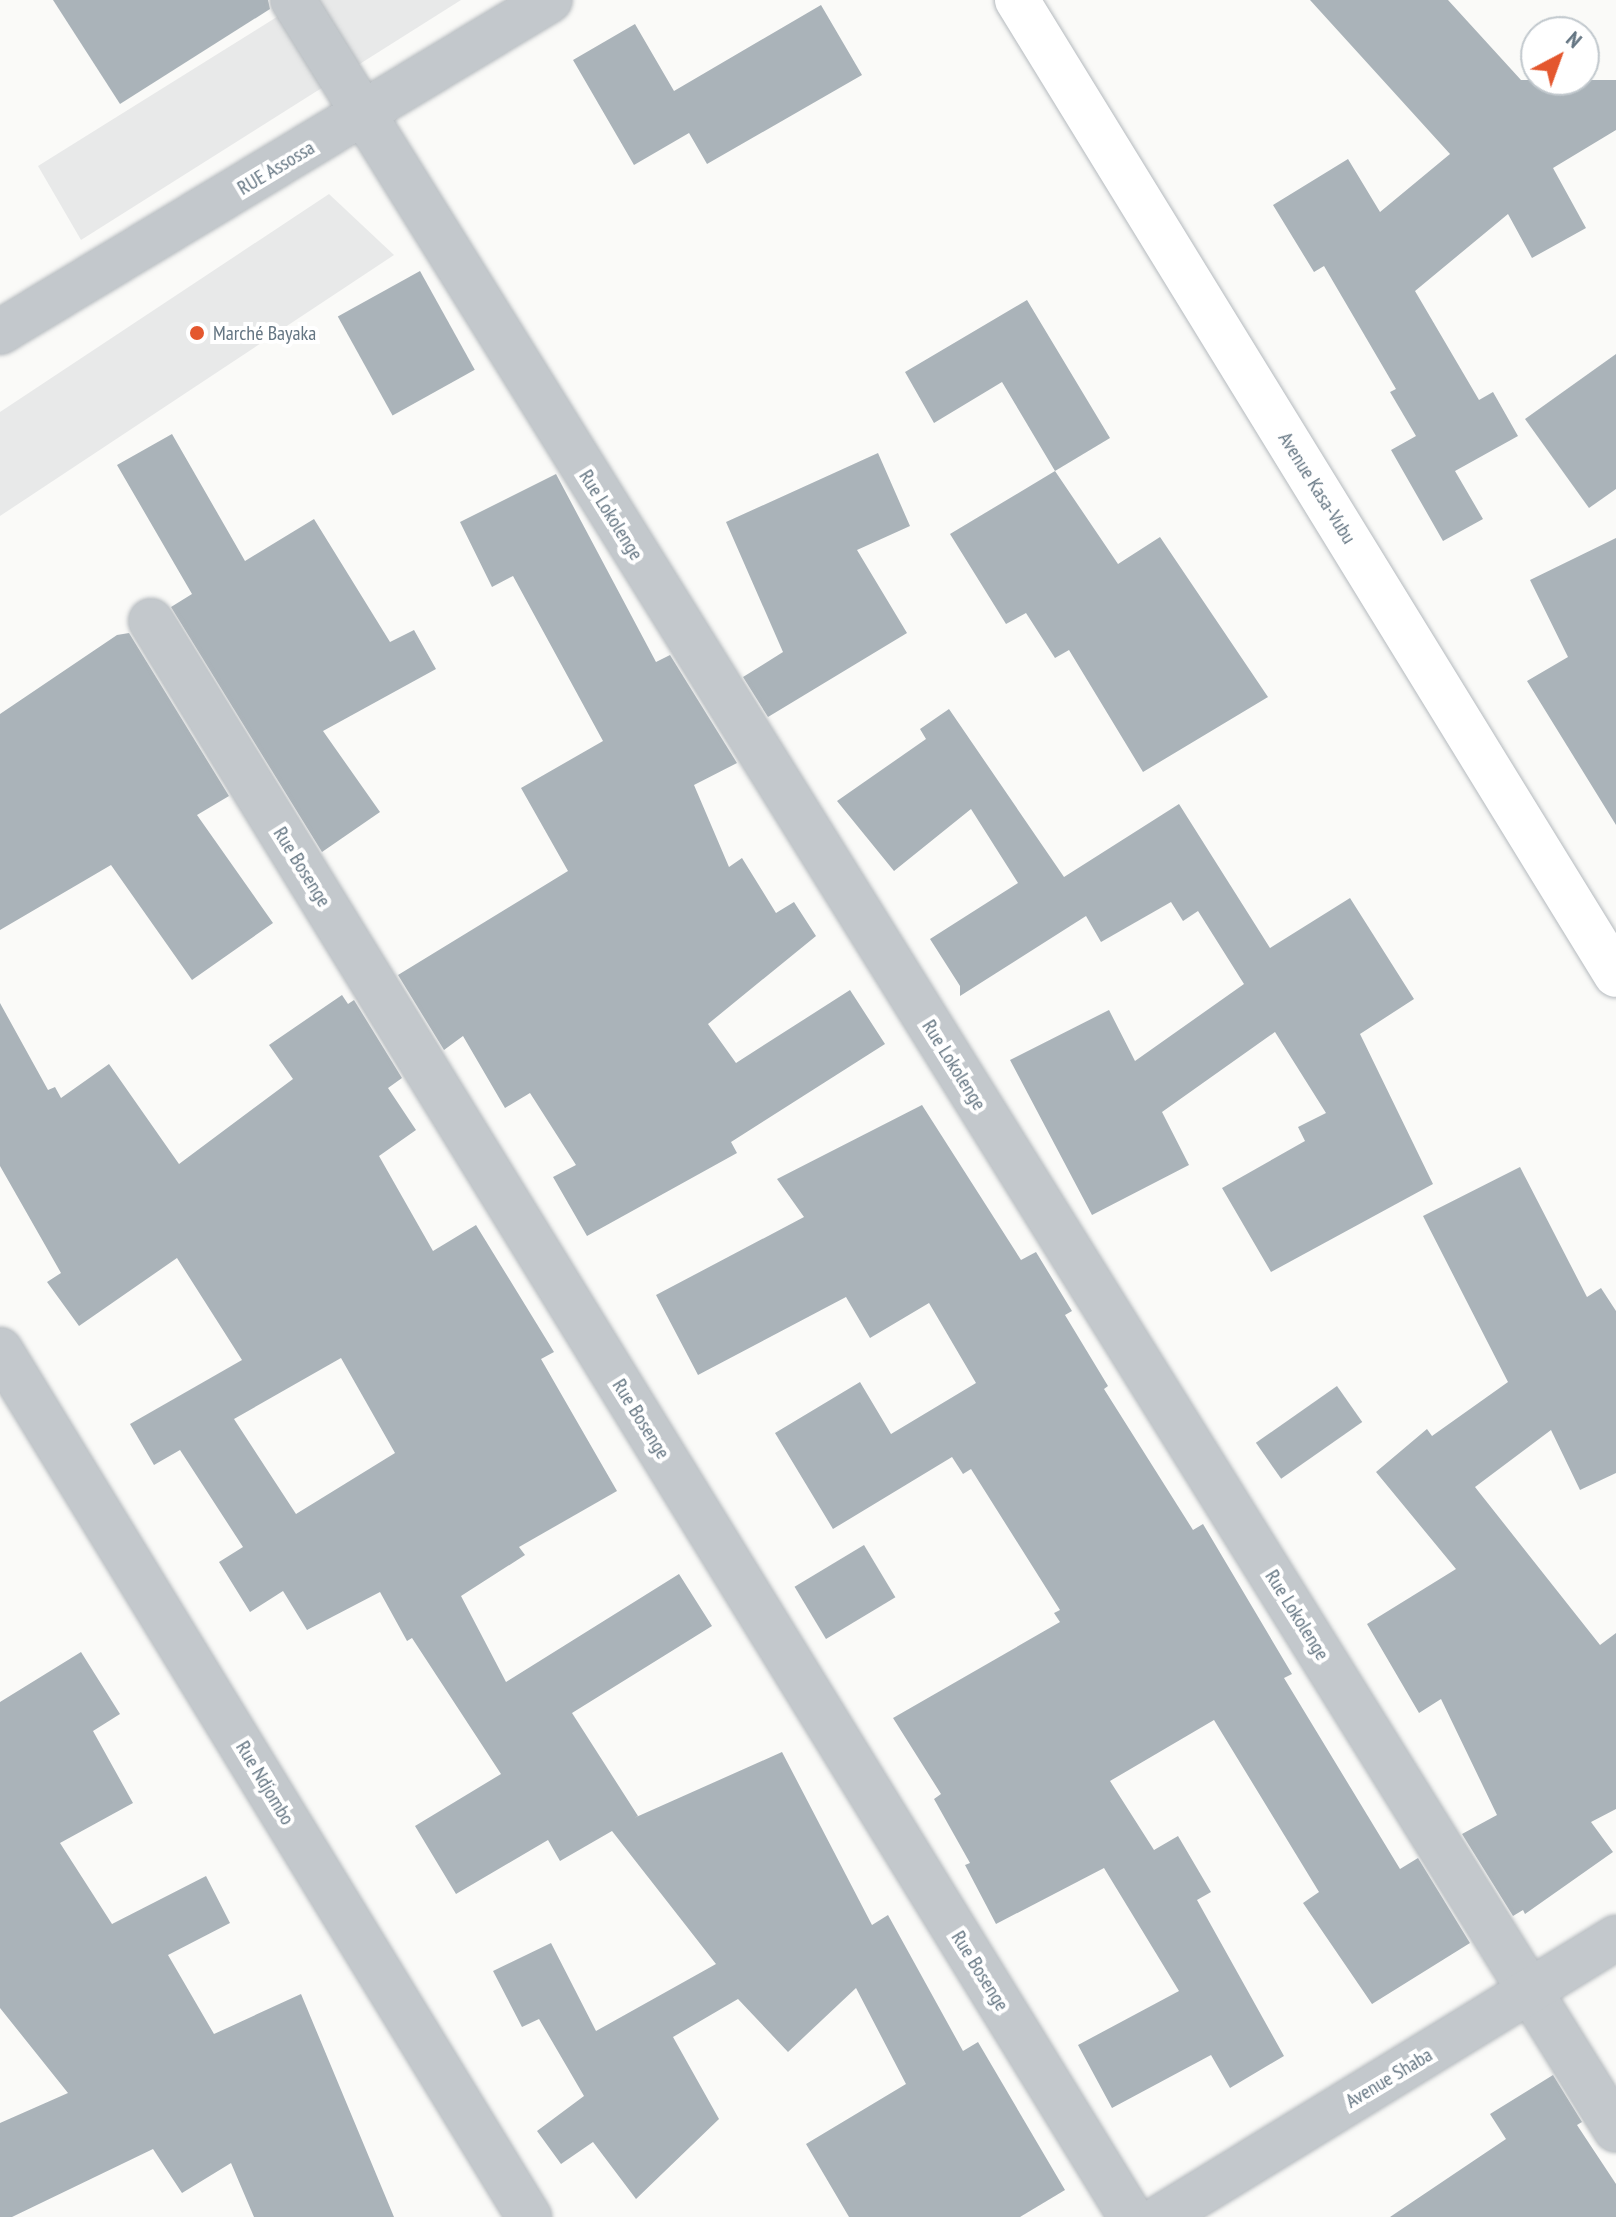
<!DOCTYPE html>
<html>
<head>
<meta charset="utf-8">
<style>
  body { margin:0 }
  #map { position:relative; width:1616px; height:2217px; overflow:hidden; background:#fafaf8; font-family:"PT Sans Narrow",sans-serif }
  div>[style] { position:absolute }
  .built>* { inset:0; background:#e8e9e9 }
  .building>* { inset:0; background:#aab3b9; transform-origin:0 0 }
  .roads { filter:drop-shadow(0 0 2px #b5babe) drop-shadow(0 0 2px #b5babe) }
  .minor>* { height:44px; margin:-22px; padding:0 22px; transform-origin:22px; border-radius:22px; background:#c3c8cc }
  .major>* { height:44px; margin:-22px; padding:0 22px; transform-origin:22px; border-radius:22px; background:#fff }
  .dots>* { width:22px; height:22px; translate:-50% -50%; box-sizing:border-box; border:4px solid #fff; border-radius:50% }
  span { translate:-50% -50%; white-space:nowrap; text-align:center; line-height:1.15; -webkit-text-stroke:8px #fff; paint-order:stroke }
  .street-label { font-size:20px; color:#657683 }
  .poi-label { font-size:20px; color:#657683 }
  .left { translate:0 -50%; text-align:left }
  .north { position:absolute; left:1520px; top:16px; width:80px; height:80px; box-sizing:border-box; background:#fff; border:2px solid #c1c8cd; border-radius:50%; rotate:41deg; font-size:22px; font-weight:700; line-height:32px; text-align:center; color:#657683 }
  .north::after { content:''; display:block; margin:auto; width:28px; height:36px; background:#e4572e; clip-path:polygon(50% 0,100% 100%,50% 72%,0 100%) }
</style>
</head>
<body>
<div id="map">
  <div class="built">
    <i style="clip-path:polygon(304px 0,461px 0,81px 240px,38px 166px)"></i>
    <i style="clip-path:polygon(329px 194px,394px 255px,0 516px,0 412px)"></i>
  </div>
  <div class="building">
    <i style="clip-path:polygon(53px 0,268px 0,270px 9px,120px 104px)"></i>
    <i style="clip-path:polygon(1310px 0,1448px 0,1521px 80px,1616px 80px,1616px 130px,1553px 168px,1586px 228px,1532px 258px,1508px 214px,1415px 291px,1479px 400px,1493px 392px,1518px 436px,1455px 471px,1483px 519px,1443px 541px,1391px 450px,1416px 436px,1390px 392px,1396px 389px,1324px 266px,1314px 272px,1273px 205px,1348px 159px,1380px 212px,1450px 154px)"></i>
    <i style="clip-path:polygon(821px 5px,862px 75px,707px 164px,689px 133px,634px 165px,573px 60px,635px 24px,674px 91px)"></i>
    <i style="left:420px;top:271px;width:113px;height:94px;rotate:61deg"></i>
    <i style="clip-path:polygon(1027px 300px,1110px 438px,1055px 471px,1002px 382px,934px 423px,905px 372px)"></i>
    <i style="clip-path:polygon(1616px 354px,1616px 489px,1589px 508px,1525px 419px)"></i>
    <i style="clip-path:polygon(172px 434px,245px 561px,314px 519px,390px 642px,414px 630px,436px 669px,323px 731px,380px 812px,322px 852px,171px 607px,192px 594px,117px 465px)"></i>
    <i style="clip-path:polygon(878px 453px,910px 526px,857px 550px,907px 633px,768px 717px,743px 677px,783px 652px,726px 522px)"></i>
    <i style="clip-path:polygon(1055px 471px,1118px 564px,1160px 537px,1268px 697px,1143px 772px,1069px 650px,1055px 658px,1026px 613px,1006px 624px,950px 534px)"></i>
    <i style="clip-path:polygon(556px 474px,656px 662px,670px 655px,737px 763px,694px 785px,729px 867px,742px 858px,776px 913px,794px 902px,816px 936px,708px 1024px,736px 1063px,850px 990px,885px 1044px,731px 1142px,737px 1153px,587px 1236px,553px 1177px,576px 1165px,530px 1093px,505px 1108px,463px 1036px,444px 1050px,398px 975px,568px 871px,521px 788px,603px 741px,513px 576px,492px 587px,460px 522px)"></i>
    <i style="clip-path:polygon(1616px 538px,1616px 825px,1527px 681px,1568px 657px,1530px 580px)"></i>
    <i style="clip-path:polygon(129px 633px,229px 796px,197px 815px,273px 923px,192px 980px,111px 865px,0 930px,0 714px,117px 635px)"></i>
    <i style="clip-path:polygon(949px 709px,1064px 877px,1179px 804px,1270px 948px,1350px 898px,1414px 999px,1360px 1034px,1433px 1184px,1271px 1272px,1222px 1188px,1305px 1141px,1298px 1127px,1326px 1113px,1275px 1032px,1162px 1112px,1189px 1165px,1092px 1215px,1010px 1060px,1109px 1010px,1135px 1061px,1244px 984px,1198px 911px,1183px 921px,1171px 902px,1101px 942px,1086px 916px,960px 996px,960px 986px,930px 939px,1018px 883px,971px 809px,894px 871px,837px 801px,926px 739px,920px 729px)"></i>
    <i style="clip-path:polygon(evenodd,342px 995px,348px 1004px,354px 1000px,402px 1078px,388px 1088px,416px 1130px,379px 1156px,433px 1251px,476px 1225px,554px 1352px,541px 1359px,617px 1491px,519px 1547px,525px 1555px,461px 1596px,506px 1682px,679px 1574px,712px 1626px,572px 1713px,638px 1816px,634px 1818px,782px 1752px,872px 1925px,888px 1915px,963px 2051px,978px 2042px,1065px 2190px,1020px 2217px,849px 2217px,806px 2144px,906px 2084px,856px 1988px,788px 2052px,738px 1999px,673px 2037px,719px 2119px,636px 2199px,593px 2142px,561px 2164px,537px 2131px,584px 2096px,539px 2019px,522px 2027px,493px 1971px,551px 1943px,596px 2031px,716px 1964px,612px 1831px,560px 1861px,548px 1840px,456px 1894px,415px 1826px,501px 1774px,412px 1638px,407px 1641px,380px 1592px,307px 1630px,283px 1591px,250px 1612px,219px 1562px,243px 1547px,180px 1450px,154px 1465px,130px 1424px,242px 1360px,177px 1258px,79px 1326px,47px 1282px,61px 1273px,0 1166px,0 1003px,48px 1090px,55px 1087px,61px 1098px,109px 1064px,179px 1164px,293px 1079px,269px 1045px,342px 995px,341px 1358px,395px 1453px,296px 1514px,234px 1419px,341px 1358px)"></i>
    <i style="clip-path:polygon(922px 1105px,1021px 1260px,1036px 1252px,1072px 1311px,1065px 1315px,1108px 1386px,1104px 1389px,1193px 1530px,1203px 1524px,1292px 1674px,1284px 1678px,1400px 1869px,1418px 1858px,1470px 1943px,1372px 2004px,1303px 1903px,1319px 1892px,1214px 1720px,1110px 1781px,1154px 1850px,1178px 1836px,1211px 1892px,1197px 1900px,1284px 2056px,1230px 2088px,1211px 2055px,1112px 2108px,1078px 2045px,1179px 1991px,1104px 1868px,996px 1924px,965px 1865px,970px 1863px,934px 1799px,941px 1794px,893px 1718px,1060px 1622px,1054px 1613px,1060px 1610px,971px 1469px,963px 1474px,952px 1457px,833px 1529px,775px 1433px,860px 1382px,891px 1434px,976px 1383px,929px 1303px,870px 1338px,846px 1297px,698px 1375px,656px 1295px,804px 1217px,777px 1179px)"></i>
    <i style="clip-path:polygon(1520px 1167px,1587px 1297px,1601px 1288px,1616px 1311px,1616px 1473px,1580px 1490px,1551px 1430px,1475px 1487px,1600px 1645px,1616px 1633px,1616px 1809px,1591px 1822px,1613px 1852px,1525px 1914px,1523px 1910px,1513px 1916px,1462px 1834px,1497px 1815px,1441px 1699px,1419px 1713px,1367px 1624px,1456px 1569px,1376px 1472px,1427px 1429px,1432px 1436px,1508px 1382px,1423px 1216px)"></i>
    <i style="left:1337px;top:1386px;width:44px;height:99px;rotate:55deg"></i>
    <i style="left:864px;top:1545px;width:61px;height:81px;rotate:59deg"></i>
    <i style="clip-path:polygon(81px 1652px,120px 1714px,93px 1731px,133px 1803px,60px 1843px,112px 1924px,206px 1876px,230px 1923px,168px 1955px,214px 2034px,301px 1994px,394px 2217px,254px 2217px,231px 2163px,182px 2193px,153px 2149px,12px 2217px,0 2217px,0 2123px,68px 2093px,0 2008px,0 1702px)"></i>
    <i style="clip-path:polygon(1553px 2075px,1582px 2122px,1577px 2125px,1616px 2184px,1616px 2217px,1390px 2217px,1506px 2139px,1490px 2114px)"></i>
  </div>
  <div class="roads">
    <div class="minor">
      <i style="left:293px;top:0;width:2507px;rotate:58.15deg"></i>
      <i style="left:0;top:332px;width:642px;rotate:-31.12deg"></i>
      <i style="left:151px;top:621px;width:1873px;rotate:58.45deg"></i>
      <i style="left:0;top:1350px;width:1016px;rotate:58.61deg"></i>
      <i style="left:1161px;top:2217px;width:534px;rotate:-31.52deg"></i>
    </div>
    <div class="major">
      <i style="left:1017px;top:0;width:1144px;rotate:58.44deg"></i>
    </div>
  </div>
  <div class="dots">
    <i style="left:197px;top:333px;background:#e4572e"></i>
  </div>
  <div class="street-label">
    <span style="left:276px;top:168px;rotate:-31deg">RUE Assossa</span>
    <span style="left:1317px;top:488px;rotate:58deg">Avenue Kasa-Vubu</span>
    <span style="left:611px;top:515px;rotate:58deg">Rue Lokolenge</span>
    <span style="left:302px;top:867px;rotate:58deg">Rue Bosenge</span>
    <span style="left:954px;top:1065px;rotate:58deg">Rue Lokolenge</span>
    <span style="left:641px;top:1419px;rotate:58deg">Rue Bosenge</span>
    <span style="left:1297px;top:1615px;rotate:58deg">Rue Lokolenge</span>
    <span style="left:265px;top:1783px;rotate:59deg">Rue Ndjombo</span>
    <span style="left:980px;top:1971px;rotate:58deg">Rue Bosenge</span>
    <span style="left:1389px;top:2078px;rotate:-31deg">Avenue Shaba</span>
  </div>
  <div class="poi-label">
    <span class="left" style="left:213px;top:333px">Marché Bayaka</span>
  </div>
  <div class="north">N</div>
</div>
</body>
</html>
